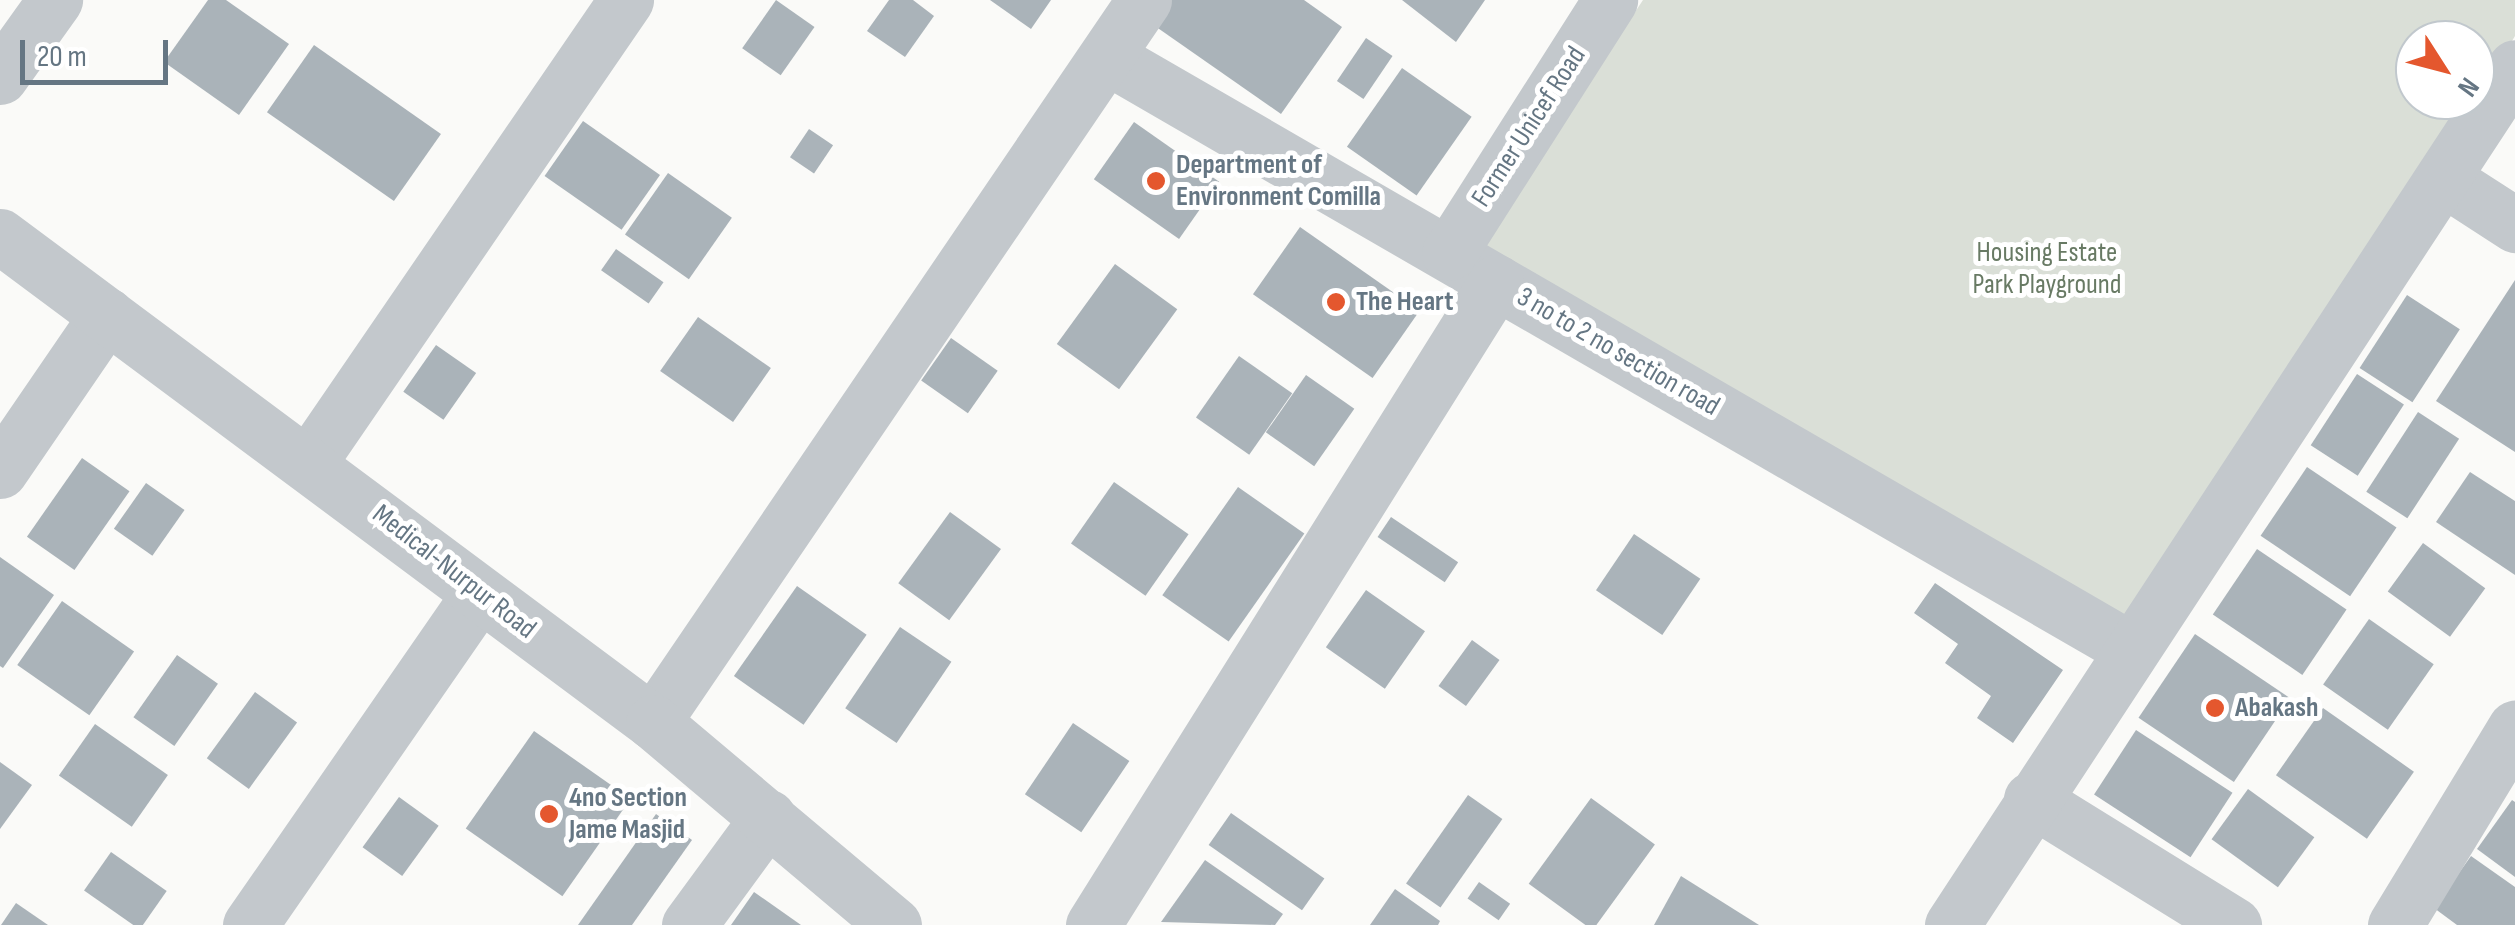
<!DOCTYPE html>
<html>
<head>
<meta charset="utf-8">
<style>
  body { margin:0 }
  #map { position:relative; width:2515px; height:925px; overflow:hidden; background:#fafaf8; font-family:"Sofia Sans Condensed",sans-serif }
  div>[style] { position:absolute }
  .green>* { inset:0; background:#dadfd7 }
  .building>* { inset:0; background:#aab3b9; transform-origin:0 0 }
  .minor>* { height:55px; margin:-27.5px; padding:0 27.5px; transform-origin:27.5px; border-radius:27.5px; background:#c3c8cc }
  .tertiary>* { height:55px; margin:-27.5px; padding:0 27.5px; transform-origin:27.5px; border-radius:27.5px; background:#c3c8cc }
  .dots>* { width:28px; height:28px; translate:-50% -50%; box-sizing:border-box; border:5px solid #fff; border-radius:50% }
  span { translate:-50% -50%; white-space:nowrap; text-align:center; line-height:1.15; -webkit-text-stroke:10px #fff; paint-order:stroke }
  .street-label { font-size:28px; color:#657683 }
  .poi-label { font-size:28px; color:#657683; font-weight:700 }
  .left { translate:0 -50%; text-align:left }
  .park-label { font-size:28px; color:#687a64 }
  .north { position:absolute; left:2395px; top:20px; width:100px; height:100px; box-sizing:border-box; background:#fff; border:2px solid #c1c8cd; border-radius:50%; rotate:126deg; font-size:28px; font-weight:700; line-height:40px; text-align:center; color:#657683 }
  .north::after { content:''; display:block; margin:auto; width:35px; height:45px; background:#e4572e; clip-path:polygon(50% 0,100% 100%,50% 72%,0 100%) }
  .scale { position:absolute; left:20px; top:40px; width:148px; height:45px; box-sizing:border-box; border:5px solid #657683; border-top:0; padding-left:12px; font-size:30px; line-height:35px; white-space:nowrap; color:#657683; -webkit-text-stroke:8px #fff; paint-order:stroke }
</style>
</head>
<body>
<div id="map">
  <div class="green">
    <i style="clip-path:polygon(evenodd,1643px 0,2515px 0,2515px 36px,2381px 260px,2125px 629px,1480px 246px,1643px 0,2415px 40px,2475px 40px,2475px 100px,2415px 100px,2415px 40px)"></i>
  </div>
  <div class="building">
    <i style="clip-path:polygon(208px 0,226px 0,289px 44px,239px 115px,164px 62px)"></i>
    <i style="left:776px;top:0;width:47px;height:59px;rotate:35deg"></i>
    <i style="clip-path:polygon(889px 0,913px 0,934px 16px,905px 57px,867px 31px)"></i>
    <i style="clip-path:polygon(990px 0,1051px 0,1031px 29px)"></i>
    <i style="clip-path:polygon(1154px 0,1304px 0,1342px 27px,1281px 114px,1142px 17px)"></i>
    <i style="clip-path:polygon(1402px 0,1485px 0,1456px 42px)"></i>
    <i style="left:1366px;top:38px;width:32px;height:52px;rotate:34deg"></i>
    <i style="left:314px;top:45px;width:155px;height:82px;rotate:35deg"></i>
    <i style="left:1402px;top:68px;width:85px;height:96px;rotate:35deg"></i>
    <i style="left:583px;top:121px;width:94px;height:67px;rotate:35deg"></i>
    <i style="left:1134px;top:122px;width:104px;height:70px;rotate:35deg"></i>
    <i style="left:809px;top:129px;width:29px;height:34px;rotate:34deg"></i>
    <i style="left:668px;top:173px;width:78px;height:75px;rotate:35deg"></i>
    <i style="left:1300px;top:227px;width:146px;height:82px;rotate:35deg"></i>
    <i style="left:616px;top:249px;width:58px;height:26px;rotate:35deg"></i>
    <i style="left:1115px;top:264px;width:77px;height:99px;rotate:36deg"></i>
    <i style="clip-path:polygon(2515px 280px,2515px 452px,2436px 401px)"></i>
    <i style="left:2407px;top:295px;width:63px;height:87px;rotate:33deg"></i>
    <i style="left:698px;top:317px;width:89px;height:66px;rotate:35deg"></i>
    <i style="left:951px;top:338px;width:57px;height:52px;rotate:35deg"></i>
    <i style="left:436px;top:345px;width:49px;height:57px;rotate:35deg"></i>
    <i style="left:1239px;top:356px;width:65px;height:75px;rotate:35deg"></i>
    <i style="left:2357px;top:374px;width:56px;height:85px;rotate:33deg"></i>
    <i style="left:1306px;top:375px;width:59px;height:70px;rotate:35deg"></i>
    <i style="left:2418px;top:412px;width:49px;height:95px;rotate:33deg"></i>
    <i style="left:82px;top:458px;width:58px;height:96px;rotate:35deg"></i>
    <i style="left:2307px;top:467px;width:108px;height:83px;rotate:34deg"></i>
    <i style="clip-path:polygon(2470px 472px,2515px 501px,2515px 575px,2436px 522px)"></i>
    <i style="left:1114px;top:482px;width:91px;height:75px;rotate:35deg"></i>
    <i style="left:146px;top:483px;width:47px;height:56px;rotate:35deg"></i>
    <i style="left:1238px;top:487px;width:81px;height:132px;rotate:35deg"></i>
    <i style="left:950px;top:512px;width:63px;height:88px;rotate:36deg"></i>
    <i style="left:1391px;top:517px;width:81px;height:24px;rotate:34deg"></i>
    <i style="left:1634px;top:534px;width:80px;height:68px;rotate:34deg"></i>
    <i style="left:2423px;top:543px;width:77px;height:60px;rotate:36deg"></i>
    <i style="left:2257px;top:549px;width:108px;height:79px;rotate:34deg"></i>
    <i style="clip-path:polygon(0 557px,54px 595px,3px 668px,0 666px)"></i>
    <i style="clip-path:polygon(1935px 583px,2063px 670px,2013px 743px,1977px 718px,1991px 696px,1945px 663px,1958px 644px,1914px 613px)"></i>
    <i style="left:797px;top:586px;width:85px;height:110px;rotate:35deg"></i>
    <i style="left:1366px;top:590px;width:72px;height:70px;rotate:35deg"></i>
    <i style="left:62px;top:601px;width:88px;height:78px;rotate:35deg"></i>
    <i style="left:2369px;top:619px;width:79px;height:80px;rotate:35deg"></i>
    <i style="left:900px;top:627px;width:62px;height:98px;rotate:34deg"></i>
    <i style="left:2195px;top:634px;width:115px;height:101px;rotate:34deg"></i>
    <i style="left:1472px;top:640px;width:34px;height:57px;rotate:36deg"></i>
    <i style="left:177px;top:655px;width:50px;height:76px;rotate:35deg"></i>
    <i style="left:255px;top:692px;width:52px;height:82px;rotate:36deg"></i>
    <i style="left:2323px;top:708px;width:111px;height:82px;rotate:35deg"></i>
    <i style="left:1073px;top:723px;width:68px;height:86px;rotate:34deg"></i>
    <i style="left:95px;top:724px;width:89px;height:63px;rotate:35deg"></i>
    <i style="left:2136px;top:730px;width:115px;height:77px;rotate:33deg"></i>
    <i style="left:534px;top:731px;width:118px;height:119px;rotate:35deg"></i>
    <i style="clip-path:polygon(0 762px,32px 785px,0 829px)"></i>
    <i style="left:2248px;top:789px;width:82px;height:62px;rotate:36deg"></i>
    <i style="left:1468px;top:795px;width:42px;height:108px;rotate:35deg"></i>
    <i style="left:399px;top:797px;width:49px;height:62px;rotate:36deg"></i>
    <i style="left:1591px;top:798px;width:79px;height:106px;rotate:36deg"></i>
    <i style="clip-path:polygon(2512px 800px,2515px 802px,2515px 877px,2477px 849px)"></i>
    <i style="left:1231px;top:813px;width:114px;height:39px;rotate:35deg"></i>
    <i style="clip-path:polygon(656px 814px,692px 840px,632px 925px,578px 925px)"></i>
    <i style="left:111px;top:852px;width:68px;height:47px;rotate:35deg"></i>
    <i style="clip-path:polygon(2471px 856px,2515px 887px,2515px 925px,2457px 925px,2434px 908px)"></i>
    <i style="clip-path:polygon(1205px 860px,1283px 914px,1275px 925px,1161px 922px)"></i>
    <i style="clip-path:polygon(1681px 876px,1759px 925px,1654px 925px)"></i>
    <i style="left:1479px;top:882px;width:38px;height:20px;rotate:35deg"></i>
    <i style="clip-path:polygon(1395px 889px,1440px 921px,1438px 925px,1370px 925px)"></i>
    <i style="clip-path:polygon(754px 892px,801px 925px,731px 925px)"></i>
    <i style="clip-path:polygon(16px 903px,48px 925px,1px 925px)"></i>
  </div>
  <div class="minor">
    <i style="left:1107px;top:57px;width:1181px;rotate:30.04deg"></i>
    <i style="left:0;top:77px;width:95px;rotate:-54.5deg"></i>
    <i style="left:2444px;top:179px;width:85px;rotate:32.9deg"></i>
    <i style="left:1449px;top:253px;width:300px;rotate:-57.5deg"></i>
    <i style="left:310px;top:461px;width:559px;rotate:-55.57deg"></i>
    <i style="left:0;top:471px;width:189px;rotate:-55.6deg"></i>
    <i style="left:653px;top:722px;width:873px;rotate:-55.78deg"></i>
    <i style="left:2031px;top:799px;width:239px;rotate:31.8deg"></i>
    <i style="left:250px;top:925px;width:402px;rotate:-55.3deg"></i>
    <i style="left:689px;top:925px;width:134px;rotate:-53.8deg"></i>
    <i style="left:1093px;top:925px;width:759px;rotate:-57.92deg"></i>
    <i style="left:1952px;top:925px;width:1026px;rotate:-56.73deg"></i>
    <i style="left:2395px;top:925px;width:231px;rotate:-58.7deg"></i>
  </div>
  <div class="tertiary">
    <i style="left:0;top:236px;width:814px;rotate:36.66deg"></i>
    <i style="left:653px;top:722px;width:315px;rotate:40.1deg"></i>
  </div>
  <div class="dots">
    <i style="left:1156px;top:181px;background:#e4572e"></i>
    <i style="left:1336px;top:302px;background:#e4572e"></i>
    <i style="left:2215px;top:708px;background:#e4572e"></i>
    <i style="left:549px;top:814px;background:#e4572e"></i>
  </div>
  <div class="street-label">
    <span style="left:1529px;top:127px;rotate:-57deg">Former Unicef Road</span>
    <span style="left:1618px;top:352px;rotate:30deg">3 no to 2 no section road</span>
    <span style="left:454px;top:572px;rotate:38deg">Medical-Nurpur Road</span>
  </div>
  <div class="poi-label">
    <span class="left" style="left:1176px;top:181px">Department of<br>Environment Comilla</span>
    <span class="left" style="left:1356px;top:302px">The Heart</span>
    <span class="left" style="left:2235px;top:708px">Abakash</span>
    <span class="left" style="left:569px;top:814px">4no Section<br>Jame Masjid</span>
  </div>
  <div class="park-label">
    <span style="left:2047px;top:269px">Housing Estate<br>Park Playground</span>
  </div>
  <div class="north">N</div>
  <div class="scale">20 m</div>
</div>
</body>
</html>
